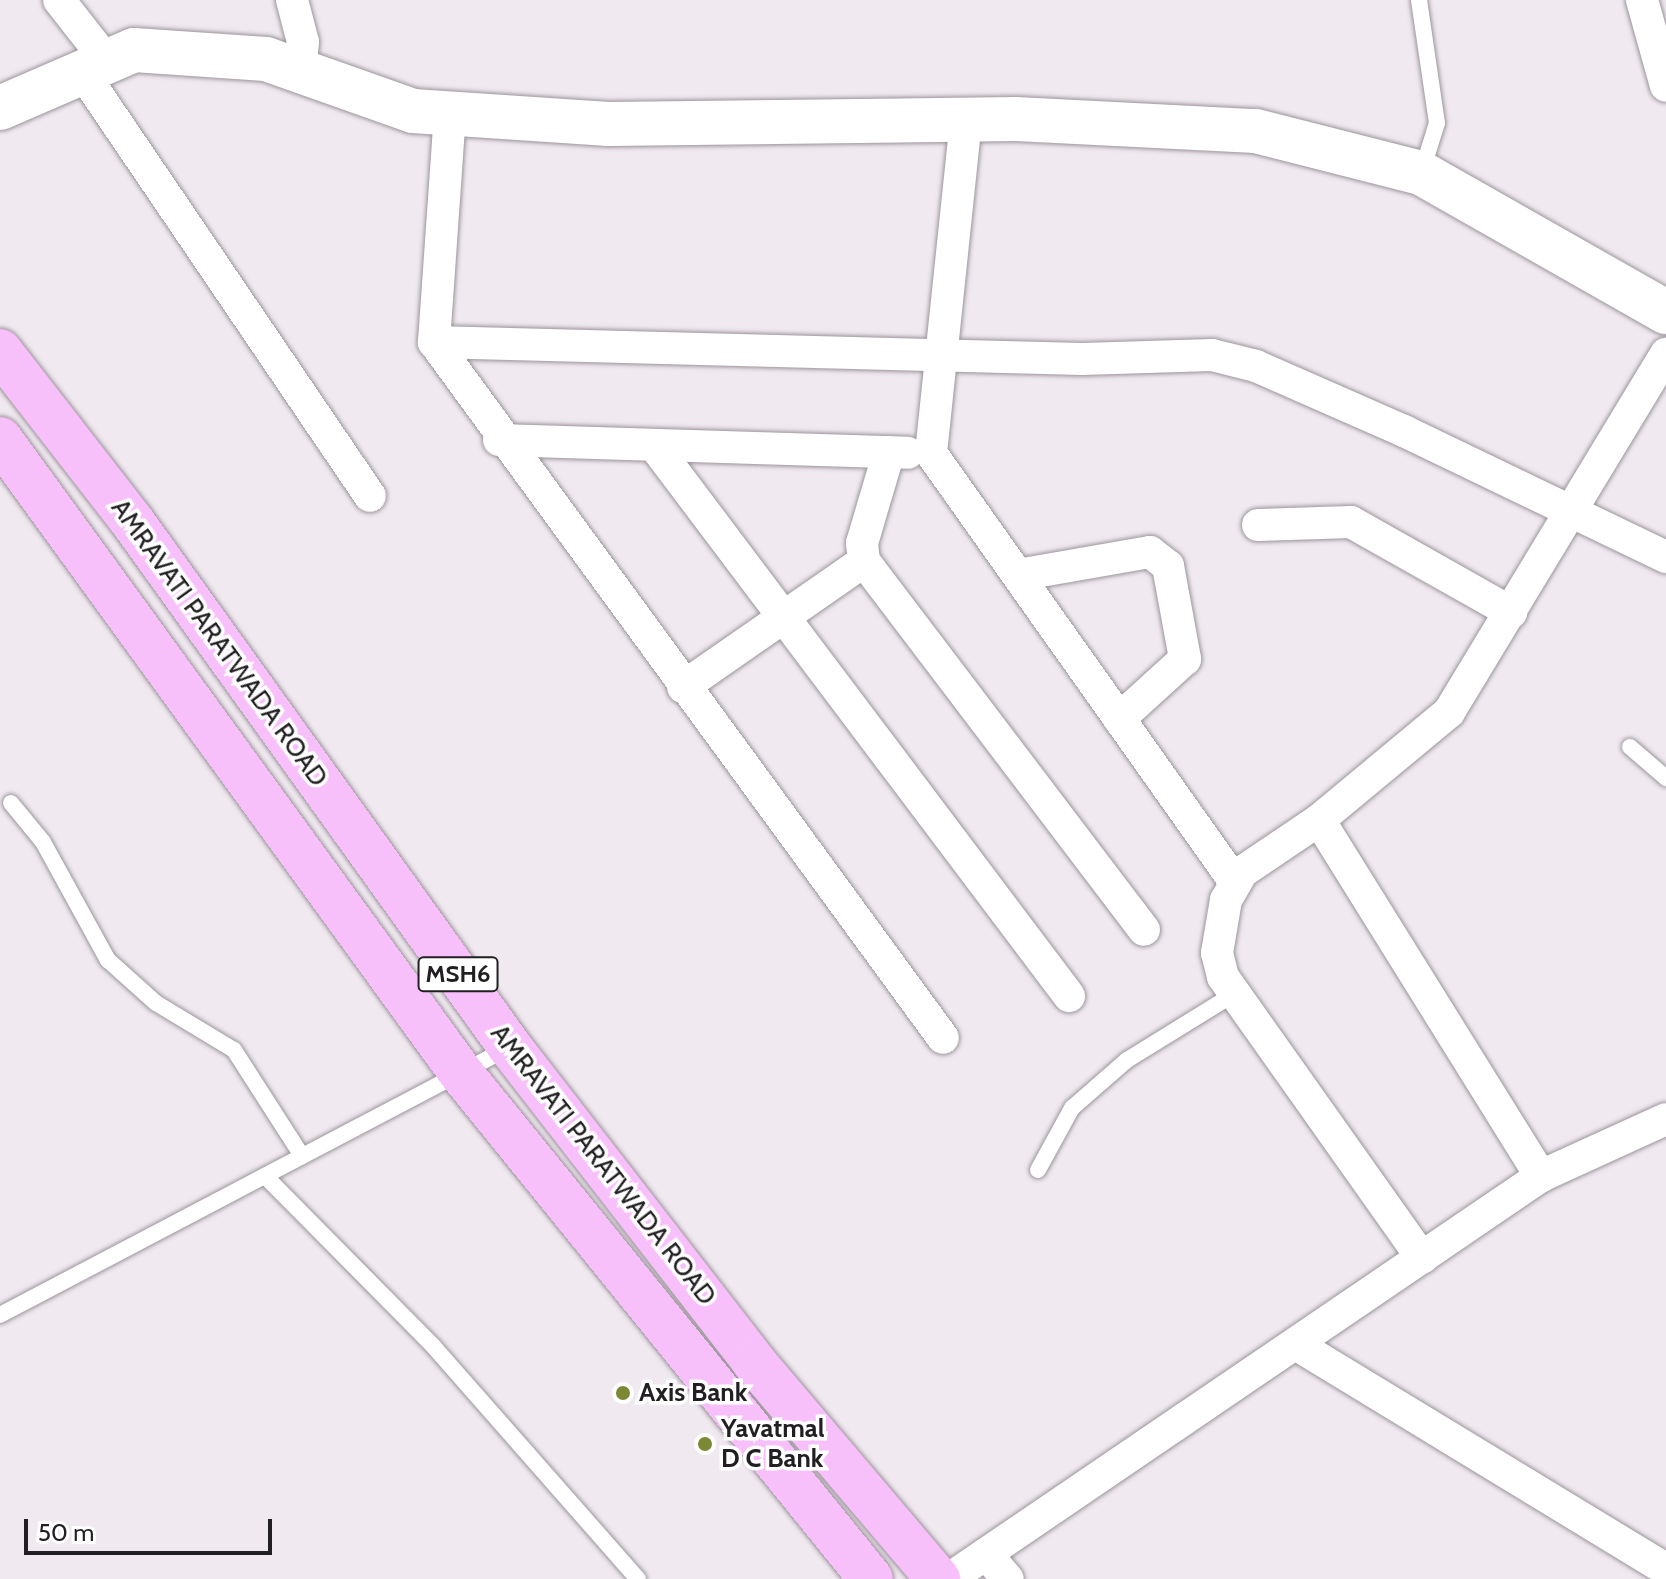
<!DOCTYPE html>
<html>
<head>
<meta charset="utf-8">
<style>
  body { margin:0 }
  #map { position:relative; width:1666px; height:1579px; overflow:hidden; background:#f0e9f0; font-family:Cabin,sans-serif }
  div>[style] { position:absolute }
  .roads { filter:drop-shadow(0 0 2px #9b959b) drop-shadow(0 0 2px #9b959b) }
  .lane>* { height:16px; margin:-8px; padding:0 8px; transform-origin:8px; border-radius:8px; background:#fff }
  .street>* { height:32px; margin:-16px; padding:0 16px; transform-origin:16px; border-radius:16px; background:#fff }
  .secondary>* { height:44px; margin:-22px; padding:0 22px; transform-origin:22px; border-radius:22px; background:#fff }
  .primary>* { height:44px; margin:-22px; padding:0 22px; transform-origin:22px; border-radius:22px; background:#f8c0fa }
  .dots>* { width:22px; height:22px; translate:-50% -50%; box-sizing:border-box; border:4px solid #fff; border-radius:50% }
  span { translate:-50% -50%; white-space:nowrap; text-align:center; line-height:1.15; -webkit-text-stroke:7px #fff; paint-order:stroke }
  .shield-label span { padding:2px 6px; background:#fff; border:2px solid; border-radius:6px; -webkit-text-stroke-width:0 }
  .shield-label { font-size:24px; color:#211f21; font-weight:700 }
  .street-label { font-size:26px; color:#211f21 }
  .poi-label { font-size:26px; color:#211f21; font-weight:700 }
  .left { translate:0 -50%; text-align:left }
  .scale { position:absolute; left:24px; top:1519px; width:248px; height:36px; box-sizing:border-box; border:4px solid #211f21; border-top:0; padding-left:10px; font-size:24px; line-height:28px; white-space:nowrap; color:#211f21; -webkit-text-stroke:6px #fff; paint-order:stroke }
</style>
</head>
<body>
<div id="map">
  <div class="roads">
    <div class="lane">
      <i style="left:1419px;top:0;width:124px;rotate:81.7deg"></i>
      <i style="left:1437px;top:123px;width:50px;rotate:107.4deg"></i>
      <i style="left:1630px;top:747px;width:48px;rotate:40.7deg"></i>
      <i style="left:11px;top:803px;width:50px;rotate:50.6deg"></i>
      <i style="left:43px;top:842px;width:135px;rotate:61.2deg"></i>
      <i style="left:108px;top:960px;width:64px;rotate:41.9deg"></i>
      <i style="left:156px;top:1003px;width:91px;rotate:31.1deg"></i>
      <i style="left:234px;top:1050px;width:126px;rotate:57.3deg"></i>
      <i style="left:1038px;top:1170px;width:71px;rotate:-61.3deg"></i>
      <i style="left:1072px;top:1108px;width:73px;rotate:-41.1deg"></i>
      <i style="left:1127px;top:1060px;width:126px;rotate:-31.7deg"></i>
      <i style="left:265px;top:1176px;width:240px;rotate:45.3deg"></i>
      <i style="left:434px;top:1347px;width:309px;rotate:48.7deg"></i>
      <i style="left:0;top:1315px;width:574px;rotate:-27.73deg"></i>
    </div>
    <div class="street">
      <i style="left:59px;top:0;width:76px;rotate:51.9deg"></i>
      <i style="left:292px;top:0;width:43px;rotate:75.3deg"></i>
      <i style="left:303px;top:42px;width:29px;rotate:96deg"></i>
      <i style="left:1642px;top:0;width:89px;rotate:74.4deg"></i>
      <i style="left:80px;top:69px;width:516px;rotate:55.82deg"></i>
      <i style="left:450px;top:113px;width:230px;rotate:94deg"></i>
      <i style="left:434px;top:342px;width:862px;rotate:53.82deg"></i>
      <i style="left:966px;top:120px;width:335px;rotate:96deg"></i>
      <i style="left:931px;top:453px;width:526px;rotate:54.68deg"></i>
      <i style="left:434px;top:342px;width:648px;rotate:1.5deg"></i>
      <i style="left:1082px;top:359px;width:130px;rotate:-1.8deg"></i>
      <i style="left:1212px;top:355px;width:45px;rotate:14deg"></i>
      <i style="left:1256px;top:366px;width:162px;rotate:23.7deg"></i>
      <i style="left:1404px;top:431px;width:291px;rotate:25.7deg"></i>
      <i style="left:499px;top:440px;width:409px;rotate:1.8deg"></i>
      <i style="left:654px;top:445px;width:690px;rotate:53.01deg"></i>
      <i style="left:889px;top:452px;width:95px;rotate:106.5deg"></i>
      <i style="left:862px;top:543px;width:18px;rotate:84deg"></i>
      <i style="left:864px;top:561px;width:463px;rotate:52.8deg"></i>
      <i style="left:1258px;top:525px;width:93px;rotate:-1.8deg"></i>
      <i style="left:1351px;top:522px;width:184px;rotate:29.4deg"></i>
      <i style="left:1018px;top:575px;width:134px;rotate:-9.9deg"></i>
      <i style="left:1150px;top:552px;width:23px;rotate:38deg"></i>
      <i style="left:1168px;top:566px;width:95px;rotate:79.6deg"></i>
      <i style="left:1185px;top:659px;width:89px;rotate:137.7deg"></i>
      <i style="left:683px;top:687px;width:221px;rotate:-34.8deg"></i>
      <i style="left:1319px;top:820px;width:420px;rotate:58.1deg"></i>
      <i style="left:1422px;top:1258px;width:344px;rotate:-125.3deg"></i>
      <i style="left:1223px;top:977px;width:25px;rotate:-104deg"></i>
      <i style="left:1217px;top:953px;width:54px;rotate:-80.4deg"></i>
      <i style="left:1226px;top:900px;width:32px;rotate:-60deg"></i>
      <i style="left:1242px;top:872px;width:93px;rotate:-34deg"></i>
      <i style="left:1319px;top:820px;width:169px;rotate:-39.7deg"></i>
      <i style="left:1449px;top:712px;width:419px;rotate:-58.8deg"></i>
      <i style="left:1297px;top:1345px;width:432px;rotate:31.3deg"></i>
      <i style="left:986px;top:1554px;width:33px;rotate:49deg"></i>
      <i style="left:949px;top:1579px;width:716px;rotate:-34.24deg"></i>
      <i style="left:1541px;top:1176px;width:137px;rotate:-24.5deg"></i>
    </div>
    <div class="secondary">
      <i style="left:0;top:108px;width:146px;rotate:-23.4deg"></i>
      <i style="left:134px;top:50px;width:132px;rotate:3.9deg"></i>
      <i style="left:266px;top:59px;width:156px;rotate:19.5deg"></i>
      <i style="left:413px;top:111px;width:196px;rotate:3.8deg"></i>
      <i style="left:609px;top:124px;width:407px;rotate:-0.7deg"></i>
      <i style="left:1016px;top:119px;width:240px;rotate:2.9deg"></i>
      <i style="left:1256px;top:131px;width:170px;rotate:14.3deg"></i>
      <i style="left:1421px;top:173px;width:282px;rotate:29.6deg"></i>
    </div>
    <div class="primary">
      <i style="left:0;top:351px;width:215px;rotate:52.2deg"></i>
      <i style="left:132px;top:521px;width:648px;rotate:54.3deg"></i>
      <i style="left:510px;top:1047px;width:398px;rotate:52.2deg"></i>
      <i style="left:754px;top:1362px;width:285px;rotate:49.7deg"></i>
      <i style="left:0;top:439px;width:784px;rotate:53.98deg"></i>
      <i style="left:461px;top:1073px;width:651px;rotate:50.98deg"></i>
    </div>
  </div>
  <div class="dots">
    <i style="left:623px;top:1393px;background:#7d8835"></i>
    <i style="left:705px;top:1444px;background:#7d8835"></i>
  </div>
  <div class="shield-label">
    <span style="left:458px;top:974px">MSH6</span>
  </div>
  <div class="street-label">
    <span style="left:219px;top:643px;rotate:54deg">AMRAVATI PARATWADA ROAD</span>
    <span style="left:603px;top:1165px;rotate:52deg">AMRAVATI PARATWADA ROAD</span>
  </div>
  <div class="poi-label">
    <span class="left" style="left:639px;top:1393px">Axis Bank</span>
    <span class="left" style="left:721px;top:1444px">Yavatmal<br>D C Bank</span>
  </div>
  <div class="scale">50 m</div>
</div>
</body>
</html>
